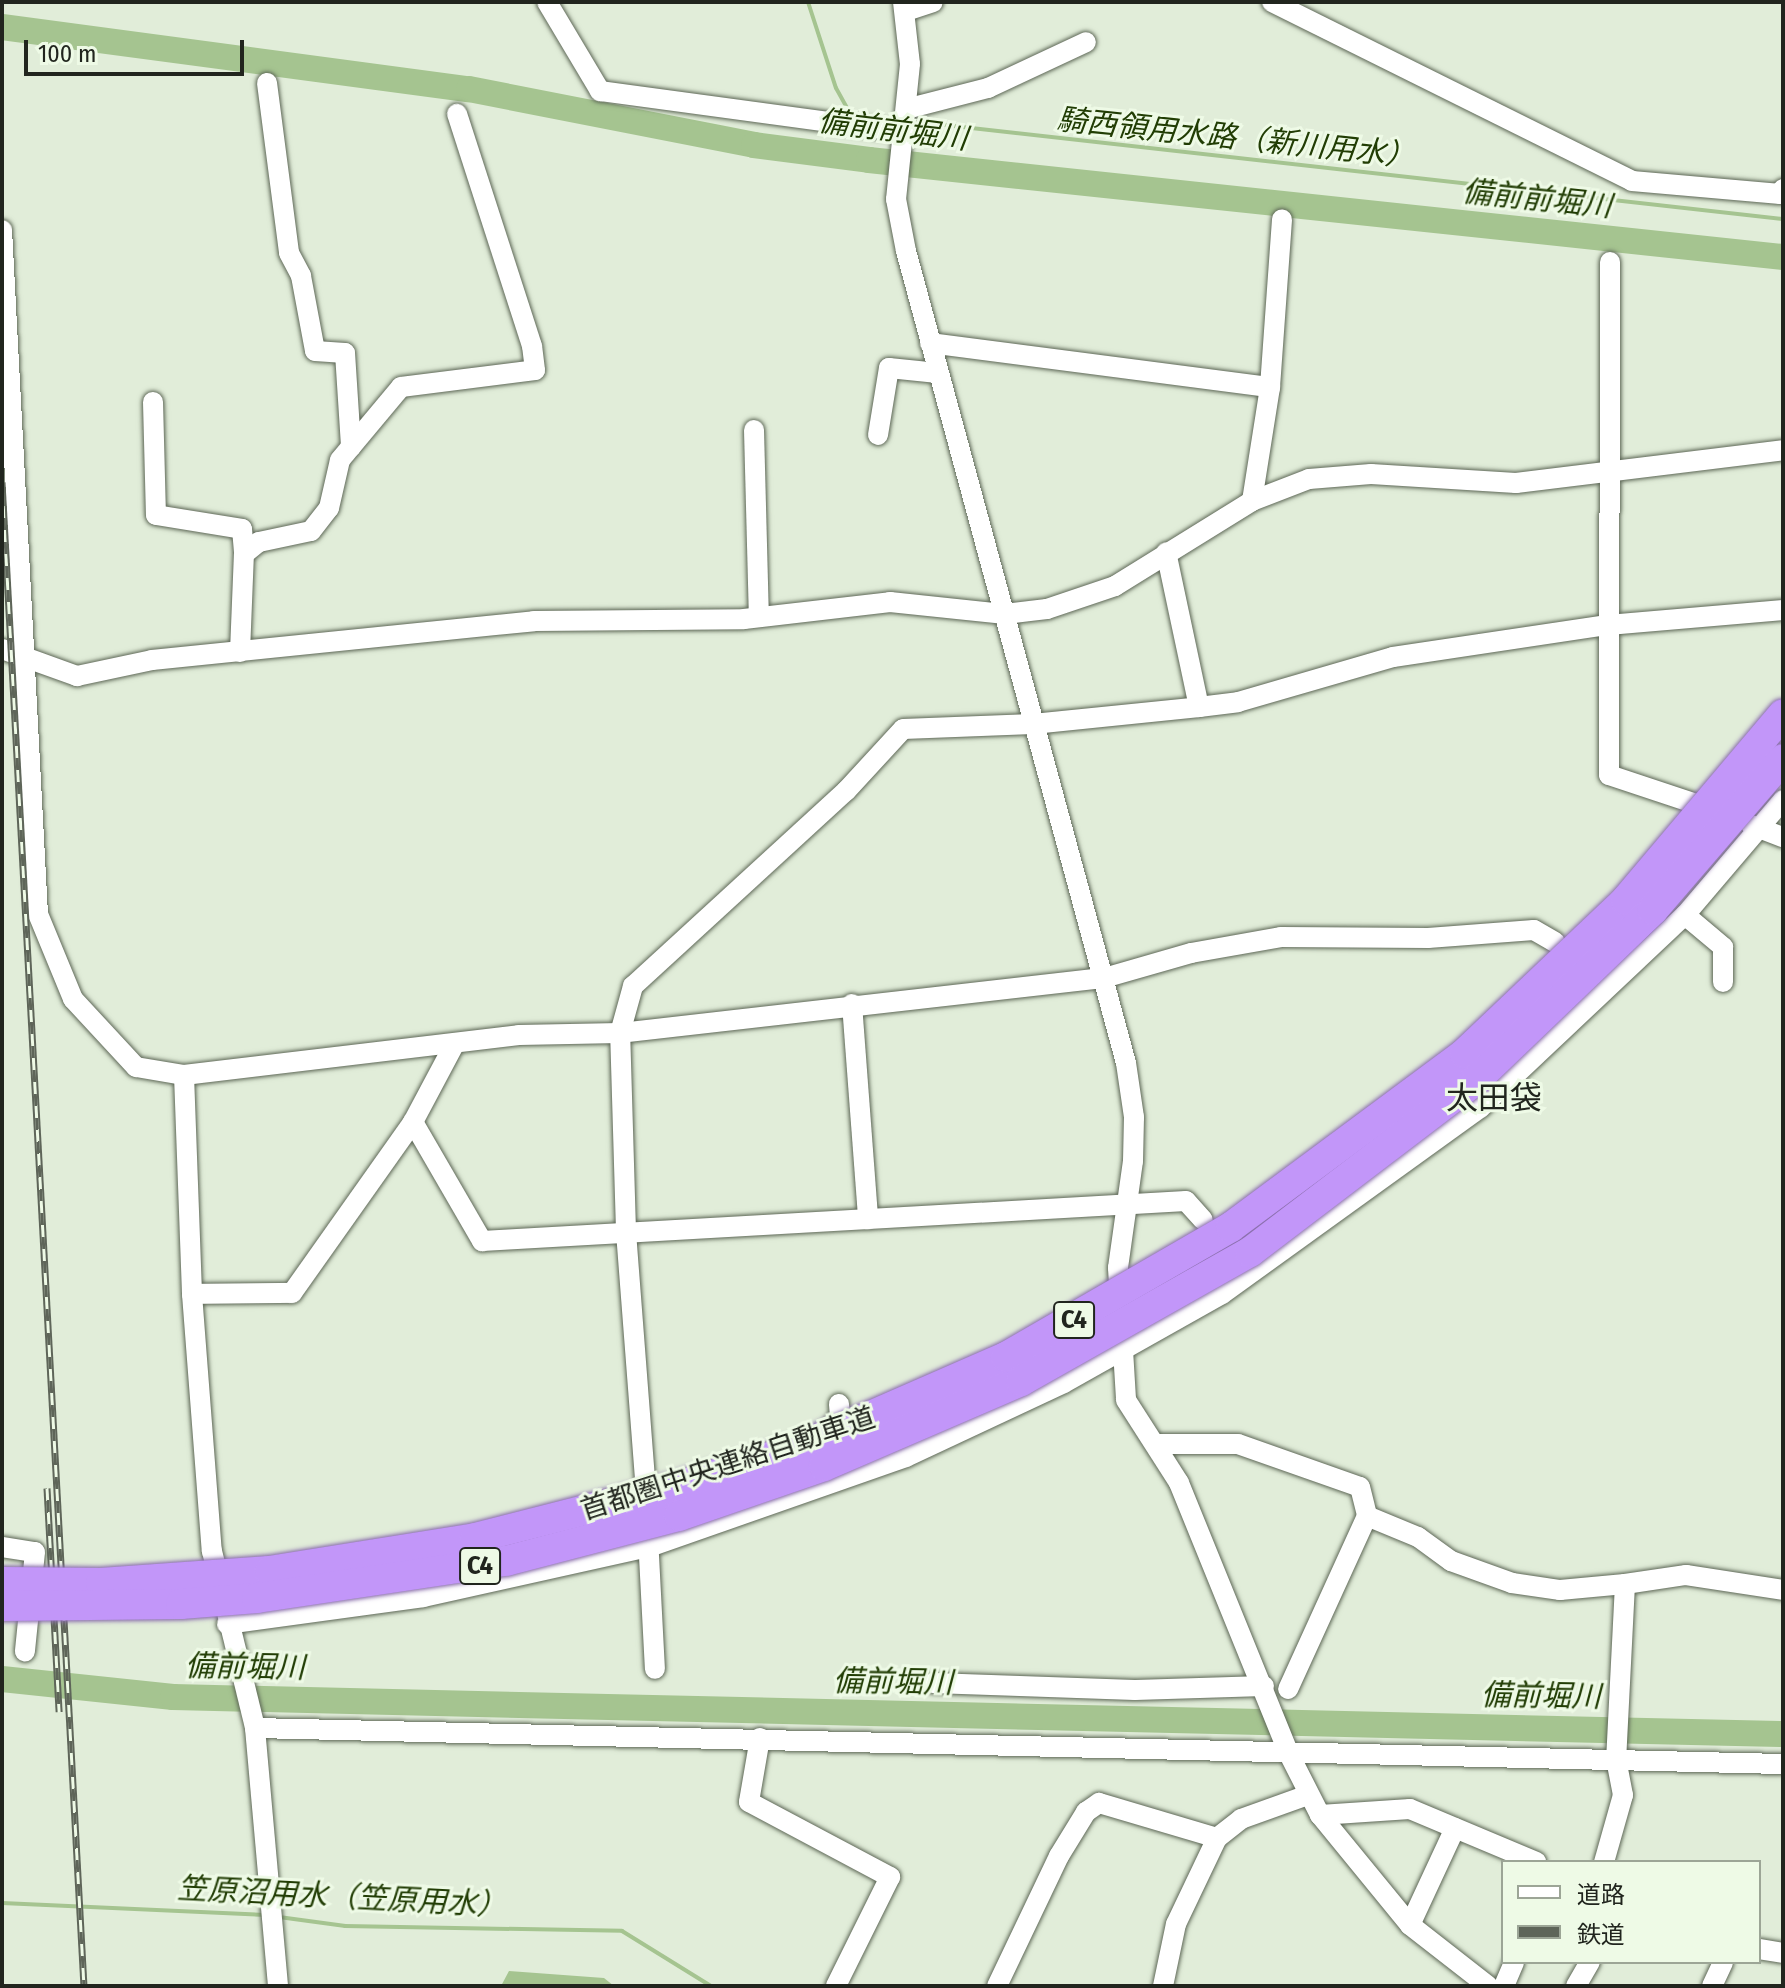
<!DOCTYPE html>
<html>
<head>
<meta charset="utf-8">
<style>
  body { margin:0 }
  #map { position:relative; width:1785px; height:1988px; overflow:hidden; background:#e1edd9; font-family:"Fira Sans Condensed","Noto Sans JP",sans-serif }
  div>[style] { position:absolute }
  .water>* { inset:0; background:#a5c490 }
  .stream>* { height:4px; margin:-2px; padding:0 2px; transform-origin:2px; border-radius:2px; background:#a5c490 }
  .river>* { height:26px; margin:-13px; padding:0 13px; transform-origin:13px; border-radius:13px; background:#a5c490 }
  .roads { filter:drop-shadow(0 0 2px #5d6756) drop-shadow(0 0 2px #5d6756) }
  .minor>* { height:20px; margin:-10px; padding:0 10px; transform-origin:10px; border-radius:10px; background:#fff }
  .rail>* { height:7px; margin-top:-3.5px; transform-origin:0; background:repeating-linear-gradient(90deg,#eefae6 0 12px,#5e6559 0 24px); box-sizing:border-box; border-block:2px solid #5e6559 }
  .bridges { filter:drop-shadow(0 0 2px #8a6eac) drop-shadow(0 0 2px #8a6eac) }
  .highway-bridge>* { height:30px; margin:-15px; padding:0 15px; transform-origin:15px; border-radius:15px; background:#c296f9 }
  span { translate:-50% -50%; white-space:nowrap; text-align:center; line-height:1.15; -webkit-text-stroke:6px #eefae6; paint-order:stroke }
  .shield-label span { padding:2px 6px; background:#eefae6; border:2px solid; border-radius:6px; -webkit-text-stroke-width:0 }
  .shield-label { font-size:26px; color:#21251e; font-weight:700 }
  .street-label { font-size:28px; color:#21251e }
  .water-label { font-size:30px; color:#213d04; font-style:italic }
  .quarter-label { font-size:32px; color:#21251e }
  .frame { position:absolute; inset:0; border:4px solid #21251e; pointer-events:none }
  .legend { position:absolute; left:1501px; top:1860px; width:260px; height:104px; box-sizing:border-box; background:#eefae6; border:2px solid #9ca596; margin:0; padding:10px 14px; list-style:none; font-size:24px; color:#21251e }
  .legend li { display:flex; align-items:center; gap:16px; height:40px }
  .legend b { width:40px; border:2px solid #9ca596 }
  .scale { position:absolute; left:24px; top:40px; width:220px; height:36px; box-sizing:border-box; border:4px solid #21251e; border-top:0; padding-left:10px; font-size:24px; line-height:28px; white-space:nowrap; color:#21251e; -webkit-text-stroke:6px #eefae6; paint-order:stroke }
</style>
</head>
<body>
<div id="map">
  <div class="water">
    <i style="clip-path:polygon(509px 1971px,604px 1978px,614px 1986px,501px 1986px)"></i>
  </div>
  <div class="stream">
    <i style="left:808px;top:2px;width:90px;rotate:72deg"></i>
    <i style="left:836px;top:88px;width:29px;rotate:61deg"></i>
    <i style="left:850px;top:113px;width:46px;rotate:7.4deg"></i>
    <i style="left:909px;top:121px;width:879px;rotate:6.4deg"></i>
    <i style="left:2px;top:1903px;width:265px;rotate:2.6deg"></i>
    <i style="left:279px;top:1917px;width:67px;rotate:7.8deg"></i>
    <i style="left:345px;top:1926px;width:277px;rotate:1deg"></i>
    <i style="left:622px;top:1931px;width:105px;rotate:31.7deg"></i>
  </div>
  <div class="river">
    <i style="left:2px;top:27px;width:471px;rotate:7.6deg"></i>
    <i style="left:469px;top:89px;width:290px;rotate:11.1deg"></i>
    <i style="left:754px;top:145px;width:116px;rotate:7.4deg"></i>
    <i style="left:869px;top:160px;width:919px;rotate:6.06deg"></i>
    <i style="left:2px;top:1679px;width:172px;rotate:6deg"></i>
    <i style="left:173px;top:1697px;width:1610px;rotate:1.32deg"></i>
  </div>
  <div class="roads">
    <div class="minor">
      <i style="left:547px;top:2px;width:104px;rotate:59.2deg"></i>
      <i style="left:600px;top:91px;width:306px;rotate:7.7deg"></i>
      <i style="left:903px;top:2px;width:62px;rotate:83.6deg"></i>
      <i style="left:910px;top:64px;width:136px;rotate:95.9deg"></i>
      <i style="left:896px;top:199px;width:53px;rotate:79.1deg"></i>
      <i style="left:906px;top:251px;width:841px;rotate:74.84deg"></i>
      <i style="left:1126px;top:1063px;width:55px;rotate:81.6deg"></i>
      <i style="left:1134px;top:1117px;width:44px;rotate:91.3deg"></i>
      <i style="left:1133px;top:1161px;width:108px;rotate:98deg"></i>
      <i style="left:1118px;top:1268px;width:132px;rotate:86.5deg"></i>
      <i style="left:1126px;top:1400px;width:98px;rotate:57.4deg"></i>
      <i style="left:1179px;top:1483px;width:290px;rotate:67.9deg"></i>
      <i style="left:1288px;top:1752px;width:71px;rotate:63.1deg"></i>
      <i style="left:1320px;top:1815px;width:142px;rotate:50.7deg"></i>
      <i style="left:1410px;top:1925px;width:99px;rotate:38deg"></i>
      <i style="left:1272px;top:2px;width:402px;rotate:26.4deg"></i>
      <i style="left:1632px;top:181px;width:149px;rotate:5deg"></i>
      <i style="left:1780px;top:194px;width:6px;rotate:-59deg"></i>
      <i style="left:906px;top:11px;width:28px;rotate:-18deg"></i>
      <i style="left:267px;top:83px;width:171px;rotate:82.6deg"></i>
      <i style="left:289px;top:253px;width:26px;rotate:62deg"></i>
      <i style="left:301px;top:276px;width:76px;rotate:79.4deg"></i>
      <i style="left:315px;top:351px;width:30px;rotate:4deg"></i>
      <i style="left:345px;top:353px;width:94px;rotate:86.3deg"></i>
      <i style="left:906px;top:109px;width:85px;rotate:-14.4deg"></i>
      <i style="left:988px;top:88px;width:108px;rotate:-25.1deg"></i>
      <i style="left:2px;top:230px;width:685px;rotate:86.99deg"></i>
      <i style="left:38px;top:914px;width:92px;rotate:67.6deg"></i>
      <i style="left:73px;top:999px;width:93px;rotate:47.2deg"></i>
      <i style="left:136px;top:1067px;width:49px;rotate:9.5deg"></i>
      <i style="left:184px;top:1075px;width:337px;rotate:-6.8deg"></i>
      <i style="left:519px;top:1035px;width:101px;rotate:-1.1deg"></i>
      <i style="left:620px;top:1033px;width:487px;rotate:-6.5deg"></i>
      <i style="left:1104px;top:978px;width:91px;rotate:-16deg"></i>
      <i style="left:1191px;top:953px;width:91px;rotate:-10.1deg"></i>
      <i style="left:1281px;top:937px;width:147px;rotate:0.4deg"></i>
      <i style="left:1428px;top:938px;width:106px;rotate:-4.3deg"></i>
      <i style="left:1534px;top:930px;width:24px;rotate:30deg"></i>
      <i style="left:1610px;top:262px;width:513px;rotate:90.11deg"></i>
      <i style="left:1609px;top:775px;width:111px;rotate:18.4deg"></i>
      <i style="left:930px;top:343px;width:343px;rotate:7.4deg"></i>
      <i style="left:153px;top:402px;width:113px;rotate:88.5deg"></i>
      <i style="left:156px;top:515px;width:87px;rotate:9.2deg"></i>
      <i style="left:242px;top:529px;width:25px;rotate:85deg"></i>
      <i style="left:754px;top:430px;width:187px;rotate:88.5deg"></i>
      <i style="left:878px;top:435px;width:68px;rotate:-80.7deg"></i>
      <i style="left:889px;top:368px;width:49px;rotate:5.8deg"></i>
      <i style="left:1252px;top:501px;width:115px;rotate:-81deg"></i>
      <i style="left:1270px;top:387px;width:168px;rotate:-85.9deg"></i>
      <i style="left:2px;top:649px;width:80px;rotate:19.8deg"></i>
      <i style="left:77px;top:676px;width:77px;rotate:-12deg"></i>
      <i style="left:152px;top:660px;width:384px;rotate:-5.8deg"></i>
      <i style="left:534px;top:621px;width:210px;rotate:-0.5deg"></i>
      <i style="left:744px;top:619px;width:147px;rotate:-6.6deg"></i>
      <i style="left:890px;top:602px;width:116px;rotate:6deg"></i>
      <i style="left:1005px;top:614px;width:42px;rotate:-6.8deg"></i>
      <i style="left:1047px;top:609px;width:72px;rotate:-18.7deg"></i>
      <i style="left:1115px;top:586px;width:161px;rotate:-31.8deg"></i>
      <i style="left:1252px;top:501px;width:61px;rotate:-21.1deg"></i>
      <i style="left:1309px;top:479px;width:62px;rotate:-4.6deg"></i>
      <i style="left:1371px;top:474px;width:145px;rotate:3.6deg"></i>
      <i style="left:1516px;top:483px;width:269px;rotate:-7deg"></i>
      <i style="left:240px;top:652px;width:98px;rotate:-87.7deg"></i>
      <i style="left:244px;top:554px;width:19px;rotate:-39deg"></i>
      <i style="left:259px;top:542px;width:53px;rotate:-11.9deg"></i>
      <i style="left:311px;top:531px;width:29px;rotate:-52deg"></i>
      <i style="left:329px;top:508px;width:49px;rotate:-77.1deg"></i>
      <i style="left:340px;top:460px;width:95px;rotate:-50.1deg"></i>
      <i style="left:401px;top:387px;width:135px;rotate:-7.2deg"></i>
      <i style="left:535px;top:370px;width:24px;rotate:-97deg"></i>
      <i style="left:532px;top:346px;width:244px;rotate:-107.9deg"></i>
      <i style="left:1199px;top:707px;width:39px;rotate:-7deg"></i>
      <i style="left:1238px;top:702px;width:161px;rotate:-16.2deg"></i>
      <i style="left:1393px;top:657px;width:217px;rotate:-8.5deg"></i>
      <i style="left:1608px;top:625px;width:176px;rotate:-4.9deg"></i>
      <i style="left:1751px;top:825px;width:34px;rotate:21deg"></i>
      <i style="left:1685px;top:915px;width:50px;rotate:40.1deg"></i>
      <i style="left:1723px;top:947px;width:35px;rotate:90deg"></i>
      <i style="left:852px;top:1004px;width:216px;rotate:85.7deg"></i>
      <i style="left:184px;top:1075px;width:219px;rotate:87.9deg"></i>
      <i style="left:192px;top:1294px;width:258px;rotate:85.6deg"></i>
      <i style="left:212px;top:1551px;width:182px;rotate:76.3deg"></i>
      <i style="left:255px;top:1728px;width:259px;rotate:84.9deg"></i>
      <i style="left:413px;top:1122px;width:138px;rotate:59.9deg"></i>
      <i style="left:482px;top:1241px;width:705px;rotate:-3.25deg"></i>
      <i style="left:1186px;top:1201px;width:25px;rotate:48deg"></i>
      <i style="left:192px;top:1294px;width:100px;rotate:-0.6deg"></i>
      <i style="left:292px;top:1293px;width:209px;rotate:-54.7deg"></i>
      <i style="left:413px;top:1122px;width:87px;rotate:-62deg"></i>
      <i style="left:825px;top:1435px;width:24px;rotate:-52deg"></i>
      <i style="left:840px;top:1416px;width:12px;rotate:-95deg"></i>
      <i style="left:1156px;top:1444px;width:82px"></i>
      <i style="left:1238px;top:1444px;width:129px;rotate:19.4deg"></i>
      <i style="left:1360px;top:1487px;width:30px;rotate:76deg"></i>
      <i style="left:1367px;top:1516px;width:190px;rotate:114.5deg"></i>
      <i style="left:647px;top:1505px;width:275px;rotate:-94.4deg"></i>
      <i style="left:626px;top:1231px;width:198px;rotate:-91.7deg"></i>
      <i style="left:620px;top:1033px;width:49px;rotate:-74.5deg"></i>
      <i style="left:633px;top:986px;width:289px;rotate:-42.5deg"></i>
      <i style="left:846px;top:791px;width:84px;rotate:-47.4deg"></i>
      <i style="left:903px;top:729px;width:130px;rotate:-2.2deg"></i>
      <i style="left:1033px;top:724px;width:167px;rotate:-5.8deg"></i>
      <i style="left:1199px;top:707px;width:158px;rotate:-102deg"></i>
      <i style="left:1367px;top:1516px;width:55px;rotate:22.4deg"></i>
      <i style="left:1418px;top:1537px;width:41px;rotate:36deg"></i>
      <i style="left:1451px;top:1561px;width:65px;rotate:19.8deg"></i>
      <i style="left:1512px;top:1583px;width:49px;rotate:8.3deg"></i>
      <i style="left:1560px;top:1590px;width:65px;rotate:-5.3deg"></i>
      <i style="left:1625px;top:1584px;width:175px;rotate:92.9deg"></i>
      <i style="left:1616px;top:1759px;width:37px;rotate:79deg"></i>
      <i style="left:1623px;top:1795px;width:70px;rotate:105.8deg"></i>
      <i style="left:648px;top:1537px;width:132px;rotate:87deg"></i>
      <i style="left:2px;top:1547px;width:33px;rotate:9deg"></i>
      <i style="left:35px;top:1552px;width:100px;rotate:95.8deg"></i>
      <i style="left:1625px;top:1584px;width:62px;rotate:-8.4deg"></i>
      <i style="left:1686px;top:1575px;width:98px;rotate:8.8deg"></i>
      <i style="left:227px;top:1624px;width:198px;rotate:-7.8deg"></i>
      <i style="left:423px;top:1597px;width:231px;rotate:-12.5deg"></i>
      <i style="left:649px;top:1547px;width:272px;rotate:-19.3deg"></i>
      <i style="left:906px;top:1457px;width:174px;rotate:-25.1deg"></i>
      <i style="left:1064px;top:1383px;width:181px;rotate:-29.4deg"></i>
      <i style="left:1222px;top:1294px;width:318px;rotate:-35.8deg"></i>
      <i style="left:1480px;top:1108px;width:282px;rotate:-43.3deg"></i>
      <i style="left:1685px;top:915px;width:151px;rotate:-49.6deg"></i>
      <i style="left:933px;top:1683px;width:202px;rotate:2deg"></i>
      <i style="left:1135px;top:1690px;width:129px;rotate:-1.8deg"></i>
      <i style="left:255px;top:1728px;width:1528px;rotate:1.35deg"></i>
      <i style="left:760px;top:1738px;width:65px;rotate:99.8deg"></i>
      <i style="left:749px;top:1802px;width:160px;rotate:28deg"></i>
      <i style="left:890px;top:1877px;width:122px;rotate:116.4deg"></i>
      <i style="left:1320px;top:1815px;width:90px;rotate:-3.8deg"></i>
      <i style="left:1410px;top:1809px;width:137px;rotate:22.8deg"></i>
      <i style="left:1410px;top:1925px;width:107px;rotate:-65.1deg"></i>
      <i style="left:1759px;top:1949px;width:24px;rotate:9deg"></i>
      <i style="left:997px;top:1986px;width:144px;rotate:-64.5deg"></i>
      <i style="left:1059px;top:1856px;width:52px;rotate:-58.5deg"></i>
      <i style="left:1086px;top:1812px;width:16px;rotate:-35deg"></i>
      <i style="left:1099px;top:1803px;width:123px;rotate:16.5deg"></i>
      <i style="left:1163px;top:1986px;width:63px;rotate:-78.2deg"></i>
      <i style="left:1176px;top:1924px;width:95px;rotate:-64.5deg"></i>
      <i style="left:1217px;top:1838px;width:31px;rotate:-38deg"></i>
      <i style="left:1241px;top:1819px;width:71px;rotate:-19.7deg"></i>
      <i style="left:1504px;top:1986px;width:26px;rotate:-67deg"></i>
      <i style="left:1576px;top:1986px;width:28px;rotate:-60deg"></i>
      <i style="left:1712px;top:1986px;width:26px;rotate:-65deg"></i>
    </div>
  </div>
  <div class="rail">
    <i style="left:2px;top:482px;width:1506px;rotate:86.88deg"></i>
    <i style="left:47px;top:1488px;width:224px;rotate:86.9deg"></i>
  </div>
  <div class="bridges">
    <div class="highway-bridge">
      <i style="left:2px;top:1582px;width:99px;rotate:0.6deg"></i>
      <i style="left:101px;top:1583px;width:169px;rotate:-4.1deg"></i>
      <i style="left:270px;top:1571px;width:208px;rotate:-9.1deg"></i>
      <i style="left:475px;top:1538px;width:211px;rotate:-14.3deg"></i>
      <i style="left:679px;top:1486px;width:122px;rotate:-17.7deg"></i>
      <i style="left:795px;top:1449px;width:230px;rotate:-23.6deg"></i>
      <i style="left:1006px;top:1357px;width:260px;rotate:-30deg"></i>
      <i style="left:1231px;top:1227px;width:292px;rotate:-36.6deg"></i>
      <i style="left:1465px;top:1053px;width:222px;rotate:-43.5deg"></i>
      <i style="left:1626px;top:900px;width:243px;rotate:-49.8deg"></i>
      <i style="left:2px;top:1606px;width:179px;rotate:-0.6deg"></i>
      <i style="left:181px;top:1604px;width:76px;rotate:-4.5deg"></i>
      <i style="left:257px;top:1598px;width:252px;rotate:-8.5deg"></i>
      <i style="left:506px;top:1561px;width:179px;rotate:-14.6deg"></i>
      <i style="left:679px;top:1516px;width:153px;rotate:-19deg"></i>
      <i style="left:824px;top:1466px;width:215px;rotate:-23.3deg"></i>
      <i style="left:1021px;top:1381px;width:263px;rotate:-29.4deg"></i>
      <i style="left:1250px;top:1252px;width:285px;rotate:-37.3deg"></i>
      <i style="left:1477px;top:1079px;width:244px;rotate:-43.8deg"></i>
      <i style="left:1653px;top:910px;width:199px;rotate:-49.3deg"></i>
    </div>
  </div>
  <div class="shield-label">
    <span style="left:1074px;top:1320px">C4</span>
    <span style="left:480px;top:1566px">C4</span>
  </div>
  <div class="street-label">
    <span style="left:728px;top:1464px;rotate:-18deg">首都圏中央連絡自動車道</span>
  </div>
  <div class="water-label">
    <span style="left:893px;top:130px;rotate:7deg">備前前堀川</span>
    <span style="left:1236px;top:138px;rotate:6deg">騎西領用水路（新川用水）</span>
    <span style="left:1537px;top:199px;rotate:6deg">備前前堀川</span>
    <span style="left:245px;top:1667px;rotate:1deg">備前堀川</span>
    <span style="left:893px;top:1682px;rotate:1deg">備前堀川</span>
    <span style="left:1541px;top:1696px;rotate:1deg">備前堀川</span>
    <span style="left:342px;top:1897px;rotate:3deg">笠原沼用水（笠原用水）</span>
  </div>
  <div class="quarter-label">
    <span style="left:1494px;top:1098px">太田袋</span>
  </div>
  <div class="frame"></div>
  <ul class="legend">
  <li><b style="height:10px;background:#fff"></b>道路</li>
  <li><b style="height:10px;background:#5e6559"></b>鉄道</li>
  </ul>
  <div class="scale">100 m</div>
</div>
</body>
</html>
